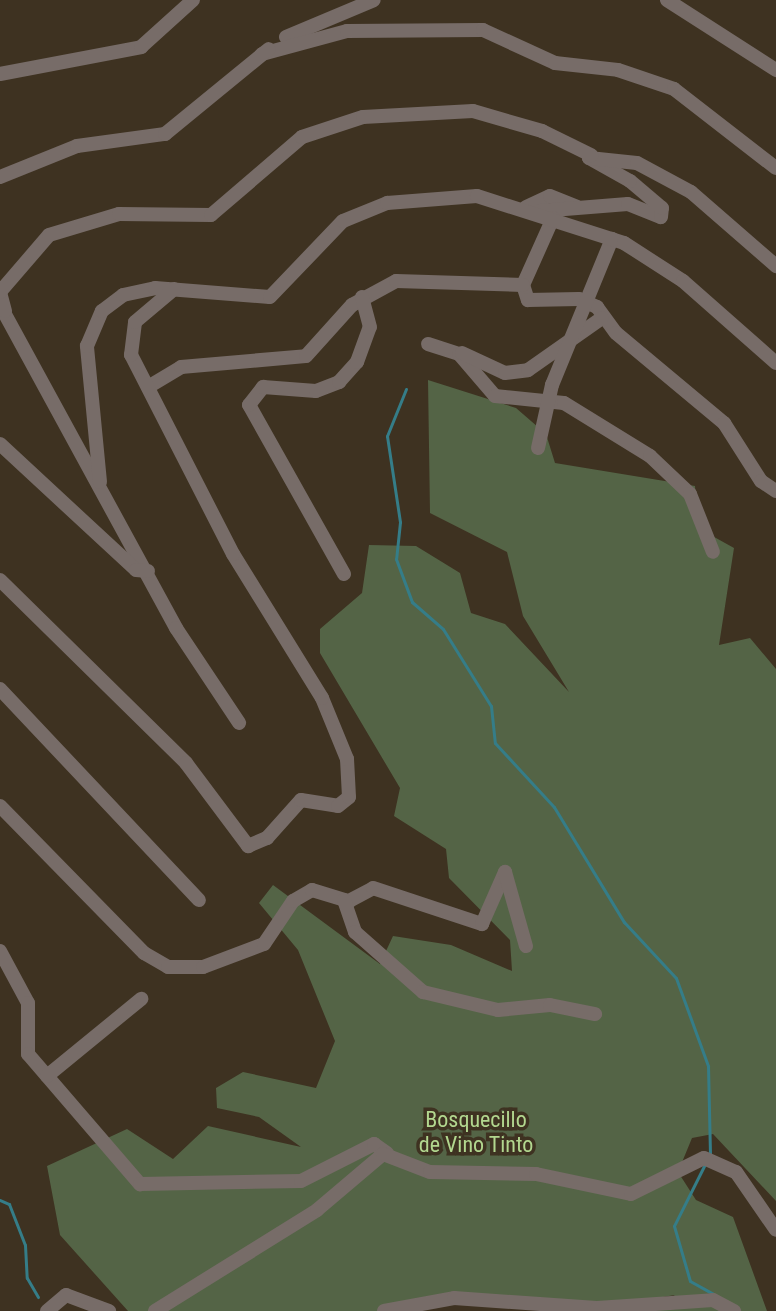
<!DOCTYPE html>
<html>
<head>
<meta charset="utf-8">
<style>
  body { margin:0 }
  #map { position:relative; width:776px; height:1311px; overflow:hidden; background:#3e3221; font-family:"Roboto Condensed",sans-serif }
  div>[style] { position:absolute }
  .green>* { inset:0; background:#546446 }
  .stream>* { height:3px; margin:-1.5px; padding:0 1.5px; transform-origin:1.5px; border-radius:1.5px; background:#357d88 }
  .minor>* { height:14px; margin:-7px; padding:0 7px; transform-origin:7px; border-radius:7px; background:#776c68 }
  span { translate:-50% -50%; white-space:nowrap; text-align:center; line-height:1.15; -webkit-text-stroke:7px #3e3221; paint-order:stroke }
  .park-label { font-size:22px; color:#b2d78f }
</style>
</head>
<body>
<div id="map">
  <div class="green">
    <i style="clip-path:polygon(428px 380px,516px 408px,546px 434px,555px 463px,695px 486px,698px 528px,734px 548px,719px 645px,750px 638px,776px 669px,776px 1201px,713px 1134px,692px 1138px,678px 1172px,696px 1200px,733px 1217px,767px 1311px,649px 1311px,675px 1295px,615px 1305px,489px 1296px,390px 1311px,128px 1311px,60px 1235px,47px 1166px,127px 1129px,173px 1159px,208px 1126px,301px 1147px,259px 1117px,217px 1108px,216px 1088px,243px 1072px,316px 1088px,335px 1041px,298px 950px,259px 903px,273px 885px,380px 964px,393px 936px,451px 945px,512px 971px,510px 940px,449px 878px,446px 849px,394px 816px,400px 788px,320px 653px,320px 629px,362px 593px,369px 545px,416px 546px,460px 573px,471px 613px,505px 624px,569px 692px,523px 616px,507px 552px,430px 513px)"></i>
  </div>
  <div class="stream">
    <i style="left:406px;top:389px;width:51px;rotate:112deg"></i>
    <i style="left:387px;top:436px;width:87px;rotate:81.4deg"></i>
    <i style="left:400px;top:522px;width:37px;rotate:96deg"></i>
    <i style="left:396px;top:559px;width:46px;rotate:69.6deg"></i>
    <i style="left:412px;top:602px;width:41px;rotate:41.1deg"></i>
    <i style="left:443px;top:629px;width:91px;rotate:58.1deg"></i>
    <i style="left:491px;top:706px;width:37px;rotate:84deg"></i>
    <i style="left:495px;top:743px;width:87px;rotate:47.3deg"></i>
    <i style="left:554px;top:807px;width:135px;rotate:58.7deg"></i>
    <i style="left:624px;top:922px;width:76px;rotate:47.1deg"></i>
    <i style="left:676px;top:978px;width:94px;rotate:70deg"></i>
    <i style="left:708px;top:1066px;width:88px;rotate:88.7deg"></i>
    <i style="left:705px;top:1164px;width:69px;rotate:116.6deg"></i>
    <i style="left:674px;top:1226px;width:57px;rotate:73.8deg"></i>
    <i style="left:690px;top:1281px;width:26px;rotate:29deg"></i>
    <i style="left:0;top:1200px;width:10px;rotate:24deg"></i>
    <i style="left:9px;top:1204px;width:44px;rotate:68.7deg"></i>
    <i style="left:25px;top:1245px;width:33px;rotate:87deg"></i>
    <i style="left:27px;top:1278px;width:22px;rotate:60deg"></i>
  </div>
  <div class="minor">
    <i style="left:667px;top:0;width:130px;rotate:32.7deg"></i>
    <i style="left:286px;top:37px;width:95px;rotate:-22.8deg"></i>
    <i style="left:262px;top:54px;width:88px;rotate:-15.1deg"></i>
    <i style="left:347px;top:31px;width:136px;rotate:-0.4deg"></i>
    <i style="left:483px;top:30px;width:79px;rotate:24.6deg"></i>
    <i style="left:555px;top:63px;width:63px;rotate:6.3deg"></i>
    <i style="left:618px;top:70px;width:59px;rotate:18.7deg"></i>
    <i style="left:674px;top:89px;width:129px;rotate:37.8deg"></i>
    <i style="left:0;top:74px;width:144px;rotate:-10.8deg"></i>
    <i style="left:141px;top:47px;width:70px;rotate:-42.1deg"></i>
    <i style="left:0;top:177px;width:83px;rotate:-21.9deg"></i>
    <i style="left:77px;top:146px;width:89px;rotate:-7.8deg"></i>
    <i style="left:165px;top:134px;width:134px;rotate:-39.3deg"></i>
    <i style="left:526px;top:207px;width:26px;rotate:-25deg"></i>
    <i style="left:550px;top:196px;width:29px;rotate:22deg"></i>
    <i style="left:540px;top:211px;width:88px;rotate:-4.5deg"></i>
    <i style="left:628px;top:204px;width:35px;rotate:22deg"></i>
    <i style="left:661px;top:217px;width:9px;rotate:-84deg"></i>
    <i style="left:662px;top:208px;width:42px;rotate:-139.8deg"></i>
    <i style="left:630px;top:181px;width:47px;rotate:-150.7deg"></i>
    <i style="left:589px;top:158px;width:48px;rotate:5.9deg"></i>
    <i style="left:637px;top:163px;width:61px;rotate:28.2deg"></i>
    <i style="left:691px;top:192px;width:113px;rotate:41deg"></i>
    <i style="left:553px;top:218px;width:73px;rotate:114.1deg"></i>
    <i style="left:523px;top:285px;width:16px;rotate:72deg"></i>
    <i style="left:528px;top:300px;width:51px;rotate:-1.1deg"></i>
    <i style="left:579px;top:299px;width:20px;rotate:24deg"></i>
    <i style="left:597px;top:307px;width:32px;rotate:54deg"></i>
    <i style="left:616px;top:333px;width:141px;rotate:39.8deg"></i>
    <i style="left:724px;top:423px;width:69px;rotate:57.5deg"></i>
    <i style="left:761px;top:481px;width:18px;rotate:34deg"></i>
    <i style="left:0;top:305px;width:368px;rotate:61.4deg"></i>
    <i style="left:176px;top:628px;width:114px;rotate:56.4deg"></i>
    <i style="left:5px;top:311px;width:20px;rotate:-105deg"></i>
    <i style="left:0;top:292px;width:75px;rotate:-49.3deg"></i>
    <i style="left:49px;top:235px;width:73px;rotate:-16.7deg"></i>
    <i style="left:119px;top:214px;width:92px;rotate:0.6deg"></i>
    <i style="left:211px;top:215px;width:120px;rotate:-40.6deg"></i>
    <i style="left:302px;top:137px;width:64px;rotate:-18.2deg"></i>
    <i style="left:363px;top:117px;width:110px;rotate:-3.1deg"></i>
    <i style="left:473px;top:111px;width:72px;rotate:16.2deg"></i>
    <i style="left:542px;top:131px;width:55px;rotate:26.1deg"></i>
    <i style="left:428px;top:344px;width:33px;rotate:18deg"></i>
    <i style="left:459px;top:354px;width:55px;rotate:49.4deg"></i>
    <i style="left:495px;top:396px;width:69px;rotate:5.8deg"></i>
    <i style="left:564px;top:403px;width:101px;rotate:31.6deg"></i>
    <i style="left:650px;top:456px;width:55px;rotate:43.5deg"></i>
    <i style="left:690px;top:494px;width:62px;rotate:68.4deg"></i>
    <i style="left:462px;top:353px;width:47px;rotate:24.9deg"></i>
    <i style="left:505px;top:373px;width:23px;rotate:-7deg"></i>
    <i style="left:528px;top:370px;width:90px;rotate:-35.1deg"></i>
    <i style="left:148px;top:387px;width:39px;rotate:-31deg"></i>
    <i style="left:181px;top:367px;width:125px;rotate:-5deg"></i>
    <i style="left:306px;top:356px;width:69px;rotate:-48deg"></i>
    <i style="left:352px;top:305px;width:50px;rotate:-28.6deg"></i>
    <i style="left:396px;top:281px;width:127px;rotate:1.8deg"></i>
    <i style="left:0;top:444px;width:185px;rotate:42.8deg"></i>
    <i style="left:136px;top:570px;width:12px;rotate:5deg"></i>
    <i style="left:538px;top:448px;width:65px;rotate:-77.5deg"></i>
    <i style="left:552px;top:385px;width:158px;rotate:-67.7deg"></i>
    <i style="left:100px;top:482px;width:137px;rotate:-95.5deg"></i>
    <i style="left:87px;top:346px;width:38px;rotate:-67deg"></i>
    <i style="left:102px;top:311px;width:26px;rotate:-37deg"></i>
    <i style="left:123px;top:295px;width:33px;rotate:-12deg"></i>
    <i style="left:155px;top:288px;width:115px;rotate:4.5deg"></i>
    <i style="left:270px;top:297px;width:105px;rotate:-46.2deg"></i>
    <i style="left:343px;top:221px;width:48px;rotate:-22.2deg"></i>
    <i style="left:387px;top:203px;width:90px;rotate:-4.4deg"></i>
    <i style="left:477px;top:196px;width:154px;rotate:17.7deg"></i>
    <i style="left:624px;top:243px;width:70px;rotate:32.8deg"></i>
    <i style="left:683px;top:281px;width:124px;rotate:41.4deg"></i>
    <i style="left:344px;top:574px;width:194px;rotate:-119.3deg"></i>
    <i style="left:249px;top:405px;width:23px;rotate:-52deg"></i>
    <i style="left:263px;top:387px;width:53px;rotate:4.3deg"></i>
    <i style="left:316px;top:391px;width:25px;rotate:-21deg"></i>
    <i style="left:339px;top:382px;width:27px;rotate:-48deg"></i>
    <i style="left:357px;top:362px;width:37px;rotate:-70deg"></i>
    <i style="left:370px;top:327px;width:31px;rotate:-105deg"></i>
    <i style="left:0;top:580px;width:261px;rotate:44.5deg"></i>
    <i style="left:186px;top:763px;width:104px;rotate:53.2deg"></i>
    <i style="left:248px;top:846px;width:21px;rotate:-23deg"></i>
    <i style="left:267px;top:838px;width:51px;rotate:-48.2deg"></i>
    <i style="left:301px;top:800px;width:37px;rotate:9deg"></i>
    <i style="left:338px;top:806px;width:14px;rotate:-39deg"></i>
    <i style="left:349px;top:797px;width:38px;rotate:-93deg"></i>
    <i style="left:347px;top:759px;width:66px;rotate:-112.3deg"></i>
    <i style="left:322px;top:698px;width:169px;rotate:-121.7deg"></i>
    <i style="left:233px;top:554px;width:224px;rotate:-117.1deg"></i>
    <i style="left:131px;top:355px;width:33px;rotate:-83deg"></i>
    <i style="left:135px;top:322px;width:51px;rotate:-40.2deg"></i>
    <i style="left:0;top:689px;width:290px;rotate:46.7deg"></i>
    <i style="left:0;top:806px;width:206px;rotate:45.6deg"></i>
    <i style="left:144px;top:953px;width:28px;rotate:30deg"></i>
    <i style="left:168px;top:967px;width:35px"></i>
    <i style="left:203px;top:967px;width:65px;rotate:-20.7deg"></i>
    <i style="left:264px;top:944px;width:52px;rotate:-56deg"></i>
    <i style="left:293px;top:901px;width:22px;rotate:-30deg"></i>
    <i style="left:312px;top:890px;width:39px;rotate:17deg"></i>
    <i style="left:349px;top:901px;width:27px;rotate:-28deg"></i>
    <i style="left:373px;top:888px;width:115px;rotate:18.3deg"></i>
    <i style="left:482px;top:924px;width:57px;rotate:-66.1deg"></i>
    <i style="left:505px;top:872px;width:77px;rotate:74.2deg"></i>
    <i style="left:344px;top:900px;width:34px;rotate:71deg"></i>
    <i style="left:355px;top:932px;width:91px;rotate:41.4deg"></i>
    <i style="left:423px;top:992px;width:77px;rotate:13.5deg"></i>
    <i style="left:498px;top:1010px;width:52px;rotate:-5.5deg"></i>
    <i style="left:550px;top:1005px;width:46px;rotate:11.3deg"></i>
    <i style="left:0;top:951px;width:59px;rotate:61.7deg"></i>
    <i style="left:28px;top:1003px;width:51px;rotate:90deg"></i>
    <i style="left:28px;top:1054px;width:172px;rotate:49.3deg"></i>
    <i style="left:140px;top:1184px;width:161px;rotate:-1.1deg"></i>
    <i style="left:301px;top:1181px;width:82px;rotate:-26.9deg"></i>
    <i style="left:374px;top:1144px;width:16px;rotate:35deg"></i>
    <i style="left:47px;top:1076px;width:122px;rotate:-39.3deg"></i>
    <i style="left:47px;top:1311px;width:25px;rotate:-40deg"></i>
    <i style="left:66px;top:1295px;width:46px;rotate:20.4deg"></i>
    <i style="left:155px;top:1311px;width:191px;rotate:-31.9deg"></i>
    <i style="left:317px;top:1210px;width:87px;rotate:-40.3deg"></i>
    <i style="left:383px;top:1154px;width:50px;rotate:21deg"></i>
    <i style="left:430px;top:1172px;width:106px;rotate:1.1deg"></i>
    <i style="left:536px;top:1174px;width:97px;rotate:11.9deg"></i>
    <i style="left:631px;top:1194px;width:81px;rotate:-26.3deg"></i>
    <i style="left:704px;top:1158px;width:35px;rotate:24deg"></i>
    <i style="left:736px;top:1172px;width:70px;rotate:55.4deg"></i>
    <i style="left:384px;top:1311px;width:71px;rotate:-10.5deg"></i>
    <i style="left:454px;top:1298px;width:143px;rotate:4deg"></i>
    <i style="left:597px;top:1308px;width:116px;rotate:-3.9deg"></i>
    <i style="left:713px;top:1300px;width:24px;rotate:28deg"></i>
  </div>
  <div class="park-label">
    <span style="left:476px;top:1132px">Bosquecillo<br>de Vino Tinto</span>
  </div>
</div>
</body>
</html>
